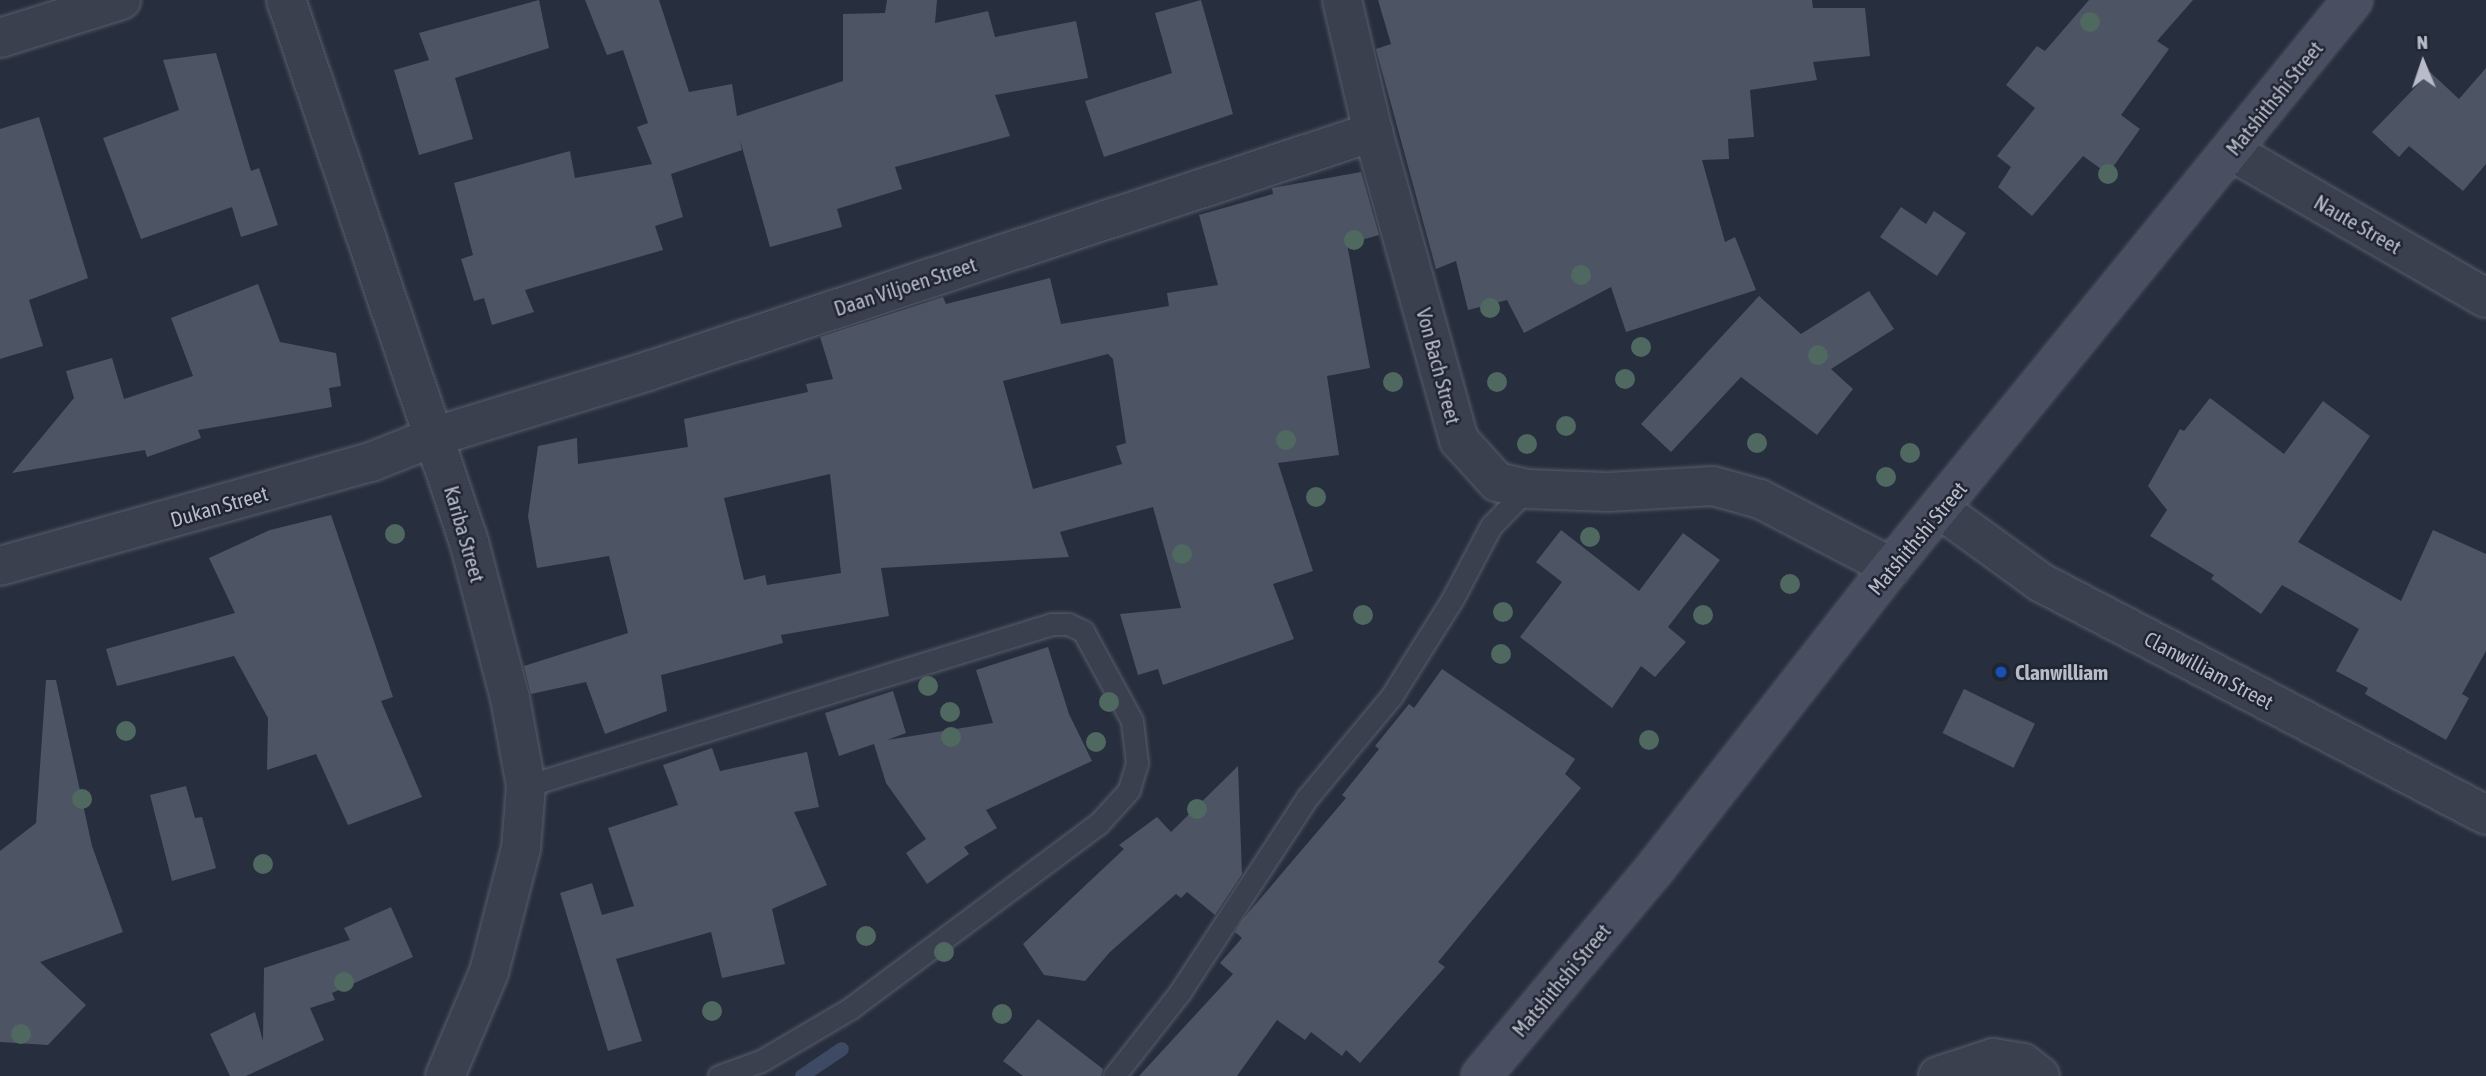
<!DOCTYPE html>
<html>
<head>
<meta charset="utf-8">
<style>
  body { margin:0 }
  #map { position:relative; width:2486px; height:1076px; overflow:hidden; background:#272e3d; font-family:"Asap Condensed",sans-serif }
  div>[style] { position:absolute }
  .stream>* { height:14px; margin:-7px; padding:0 7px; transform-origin:7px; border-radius:7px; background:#3e4a64 }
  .building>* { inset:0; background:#4d5565; transform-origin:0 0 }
  .roads { filter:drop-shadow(0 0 2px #585e6b) drop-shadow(0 0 2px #585e6b) }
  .lane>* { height:21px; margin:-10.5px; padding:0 10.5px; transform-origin:10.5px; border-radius:10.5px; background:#3a404d }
  .street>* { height:38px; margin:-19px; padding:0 19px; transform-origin:19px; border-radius:19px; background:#3a404d }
  .secondary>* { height:38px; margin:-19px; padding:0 19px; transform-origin:19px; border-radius:19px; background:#494f60 }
  .trees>* { width:20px; height:20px; margin:-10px; border-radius:50%; background:#4f6860 }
  .dots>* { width:19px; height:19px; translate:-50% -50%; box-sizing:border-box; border:4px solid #1f2532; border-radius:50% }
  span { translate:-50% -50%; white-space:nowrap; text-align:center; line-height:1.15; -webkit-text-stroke:5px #1f2532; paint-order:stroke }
  .street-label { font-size:21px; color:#b7bcc8 }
  .poi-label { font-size:21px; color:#b7bcc8; font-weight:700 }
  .left { translate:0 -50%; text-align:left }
  .north { position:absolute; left:2388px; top:28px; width:70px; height:70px; -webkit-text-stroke:5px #1f2532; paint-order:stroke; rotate:358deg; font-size:19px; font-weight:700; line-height:28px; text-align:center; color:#b7bcc8 }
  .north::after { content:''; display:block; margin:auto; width:24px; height:32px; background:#b7bcc8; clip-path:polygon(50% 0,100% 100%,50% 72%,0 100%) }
</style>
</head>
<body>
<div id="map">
  <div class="stream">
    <i style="left:802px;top:1076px;width:48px;rotate:-34deg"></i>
  </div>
  <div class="building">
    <i style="clip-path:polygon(539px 0,549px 48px,455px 78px,473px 139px,419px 155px,394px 70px,429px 60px,419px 33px)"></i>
    <i style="clip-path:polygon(585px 0,659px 0,689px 92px,732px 84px,737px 116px,843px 81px,843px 14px,885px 13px,887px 0,937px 0,935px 23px,988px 11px,995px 37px,1076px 21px,1088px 78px,995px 95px,1010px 136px,895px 167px,902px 189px,837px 209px,842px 227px,770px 247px,740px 140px,742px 150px,671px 174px,683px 217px,655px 226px,663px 250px,525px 290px,534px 312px,492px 325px,484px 298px,474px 301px,461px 259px,473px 255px,454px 183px,570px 151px,575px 178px,652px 164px,637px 127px,648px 123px,623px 50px,607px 55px)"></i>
    <i style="clip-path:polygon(1201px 0,1233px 114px,1104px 157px,1085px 101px,1172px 73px,1155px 13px)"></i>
    <i style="clip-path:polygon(1378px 0,1812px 0,1813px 8px,1865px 8px,1870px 56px,1813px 62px,1817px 80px,1750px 90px,1754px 137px,1728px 139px,1729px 159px,1702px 160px,1725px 242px,1735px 237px,1756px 290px,1626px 332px,1611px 287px,1524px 333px,1507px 300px,1468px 310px,1456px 261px,1436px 269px,1376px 49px,1391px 44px)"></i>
    <i style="clip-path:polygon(2089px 0,2193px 0,2157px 41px,2169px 49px,2121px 115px,2140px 129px,2108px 174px,2083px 156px,2032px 216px,1998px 187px,2011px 167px,1997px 156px,2035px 108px,2006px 85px,2037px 46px,2045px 51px)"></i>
    <i style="clip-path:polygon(216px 53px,251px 171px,259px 168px,278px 225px,241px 237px,232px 207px,141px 239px,103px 138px,179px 110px,163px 60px)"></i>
    <i style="clip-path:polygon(2486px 68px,2486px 164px,2463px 191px,2409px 146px,2399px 157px,2372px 132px,2430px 72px,2459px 99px)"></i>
    <i style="clip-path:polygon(39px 117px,88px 278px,29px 300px,43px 346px,0 359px,0 129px)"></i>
    <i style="clip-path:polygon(evenodd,1361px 172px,1379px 235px,1347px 244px,1370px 368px,1327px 376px,1339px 455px,1278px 463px,1313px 571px,1273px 584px,1294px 639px,1163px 685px,1158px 669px,1138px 675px,1120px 614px,1181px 608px,1153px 507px,1060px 532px,1069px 557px,881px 568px,889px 616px,781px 635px,783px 643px,661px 675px,667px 711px,605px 734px,586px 682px,531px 694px,524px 666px,628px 633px,609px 556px,537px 568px,528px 516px,538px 446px,577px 438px,578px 464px,688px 447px,684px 419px,808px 392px,806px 384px,833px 379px,820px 337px,943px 297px,946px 304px,1050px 278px,1061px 324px,1169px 306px,1167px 293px,1218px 285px,1199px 215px,1273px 194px,1272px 188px,1361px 172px,1108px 354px,1113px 359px,1126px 443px,1116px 446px,1122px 464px,1033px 489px,1003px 381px,1108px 354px,1361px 172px,830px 474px,841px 573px,767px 585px,765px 575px,744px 580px,724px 498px,830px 474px)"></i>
    <i style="clip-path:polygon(1901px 207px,1926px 224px,1934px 211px,1966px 233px,1937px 276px,1880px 237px)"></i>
    <i style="clip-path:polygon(258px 284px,280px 342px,336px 353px,341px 386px,329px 388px,332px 407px,198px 430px,201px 438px,147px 457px,145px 450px,12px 473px,74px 398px,66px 371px,112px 358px,124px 399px,193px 376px,171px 318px)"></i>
    <i style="clip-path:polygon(1869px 291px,1894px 329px,1831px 369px,1853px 389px,1817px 435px,1741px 377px,1671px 452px,1641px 424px,1759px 296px,1801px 334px)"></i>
    <i style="clip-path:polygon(2210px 398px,2284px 454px,2323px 401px,2370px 436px,2298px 542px,2401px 601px,2433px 530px,2486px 554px,2486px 651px,2462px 694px,2469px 698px,2446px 740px,2365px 694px,2368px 688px,2336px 671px,2359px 629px,2282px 585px,2261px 614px,2211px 579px,2214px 575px,2150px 536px,2167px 510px,2148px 486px,2180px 429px,2184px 431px)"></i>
    <i style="clip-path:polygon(331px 515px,393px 697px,381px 701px,422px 797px,348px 825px,316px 754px,267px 770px,268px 718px,234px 656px,117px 686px,106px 649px,235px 613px,209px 558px,270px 530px)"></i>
    <i style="clip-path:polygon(1561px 530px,1639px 591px,1683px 533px,1720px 560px,1668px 627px,1686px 642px,1655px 677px,1641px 666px,1612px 708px,1520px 637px,1562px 582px,1536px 562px)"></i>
    <i style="clip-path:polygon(1048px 647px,1069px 714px,1092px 761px,986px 810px,997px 828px,964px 847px,969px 854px,927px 884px,906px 853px,926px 839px,886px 783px,874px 744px,839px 756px,825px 713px,893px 691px,906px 733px,887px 740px,993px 723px,976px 670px)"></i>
    <i style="clip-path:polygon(1442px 669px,1575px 759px,1565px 774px,1581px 788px,1438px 962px,1445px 967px,1360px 1063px,1346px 1050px,1342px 1056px,1311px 1032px,1305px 1040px,1277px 1020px,1237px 1076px,1139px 1076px,1233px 974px,1220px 963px,1242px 938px,1235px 932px,1243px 919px,1346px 798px,1342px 795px,1379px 749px,1375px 746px,1409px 704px,1414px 708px)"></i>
    <i style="clip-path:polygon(46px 680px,56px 680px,92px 846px,123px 932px,40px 962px,86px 1005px,48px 1045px,0 1042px,0 851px,36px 823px)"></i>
    <i style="left:1964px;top:689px;width:79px;height:49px;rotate:26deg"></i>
    <i style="clip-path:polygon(712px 748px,720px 771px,807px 752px,819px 807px,794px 812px,827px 885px,772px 909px,785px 964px,722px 978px,711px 932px,616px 959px,642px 1041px,608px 1051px,560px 893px,592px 883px,602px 915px,634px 906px,608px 828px,678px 805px,663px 765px)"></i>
    <i style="clip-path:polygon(1238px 766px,1242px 874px,1215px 915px,1187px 892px,1181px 898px,1176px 894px,1110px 952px,1085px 981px,1044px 975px,1023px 944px,1124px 849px,1119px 845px,1157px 817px,1171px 832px)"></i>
    <i style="clip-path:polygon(186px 786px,195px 818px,202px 817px,216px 868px,172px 881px,150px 795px)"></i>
    <i style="clip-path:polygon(391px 907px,413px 957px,332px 993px,335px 1000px,310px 1008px,324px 1040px,246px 1076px,230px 1076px,210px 1034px,255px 1012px,263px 1041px,264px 968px,350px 940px,344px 928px)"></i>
    <i style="clip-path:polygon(1038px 1019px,1103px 1069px,1101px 1076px,1023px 1076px,1003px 1061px)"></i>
  </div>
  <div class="roads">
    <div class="lane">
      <i style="left:526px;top:786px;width:550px;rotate:-17.12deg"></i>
      <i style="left:1052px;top:624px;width:16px"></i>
      <i style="left:1068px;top:624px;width:17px;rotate:25deg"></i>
      <i style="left:1083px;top:631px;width:102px;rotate:61.4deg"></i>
      <i style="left:1132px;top:721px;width:42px;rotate:83.2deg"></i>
      <i style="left:1137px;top:763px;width:28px;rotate:107deg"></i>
      <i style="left:1129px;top:790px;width:45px;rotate:132.3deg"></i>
      <i style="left:1099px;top:823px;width:309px;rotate:143.3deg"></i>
      <i style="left:851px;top:1008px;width:104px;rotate:149.5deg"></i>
      <i style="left:761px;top:1061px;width:45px;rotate:160.3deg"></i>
      <i style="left:1114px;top:1076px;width:107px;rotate:-51.8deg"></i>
      <i style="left:1180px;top:992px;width:232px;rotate:-56.8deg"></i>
      <i style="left:1307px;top:798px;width:131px;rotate:-50.3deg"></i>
      <i style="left:1391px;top:697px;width:117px;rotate:-57.9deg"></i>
      <i style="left:1453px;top:598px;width:81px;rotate:-62.2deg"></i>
      <i style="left:1491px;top:526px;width:52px;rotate:-45.8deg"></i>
    </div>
    <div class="street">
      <i style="left:286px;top:0;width:572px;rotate:71.34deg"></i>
      <i style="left:469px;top:542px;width:161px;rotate:75.3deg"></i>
      <i style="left:510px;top:698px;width:89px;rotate:79.7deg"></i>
      <i style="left:526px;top:786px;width:62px;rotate:94.6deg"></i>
      <i style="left:521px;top:848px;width:128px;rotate:104.5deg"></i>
      <i style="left:489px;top:972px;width:113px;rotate:112.9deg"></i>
      <i style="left:1342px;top:0;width:136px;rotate:76.8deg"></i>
      <i style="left:1373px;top:132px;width:320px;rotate:74.4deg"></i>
      <i style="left:1459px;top:440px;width:57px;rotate:47.9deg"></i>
      <i style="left:1497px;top:482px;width:31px;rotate:13deg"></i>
      <i style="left:1527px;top:489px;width:81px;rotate:2.1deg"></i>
      <i style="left:1608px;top:492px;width:105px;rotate:-3.3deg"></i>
      <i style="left:1713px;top:486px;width:49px;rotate:15.5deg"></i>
      <i style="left:1760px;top:499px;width:148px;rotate:27.4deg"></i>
      <i style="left:0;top:38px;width:127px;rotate:-17.4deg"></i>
      <i style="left:2231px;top:151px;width:294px;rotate:30deg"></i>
      <i style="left:1941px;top:510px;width:122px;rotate:36deg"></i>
      <i style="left:2040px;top:582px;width:503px;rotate:27.58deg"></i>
      <i style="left:0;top:566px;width:385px;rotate:-15.7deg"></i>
      <i style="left:371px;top:462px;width:70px;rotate:-21.8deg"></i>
      <i style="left:436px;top:436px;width:219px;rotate:-17deg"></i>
      <i style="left:645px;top:372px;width:767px;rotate:-18.25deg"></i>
      <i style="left:1938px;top:1076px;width:58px;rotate:-18.1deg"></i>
      <i style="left:1993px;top:1058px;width:30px;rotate:9deg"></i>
      <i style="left:2023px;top:1063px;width:21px;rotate:37deg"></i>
    </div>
    <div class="secondary">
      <i style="left:1481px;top:1076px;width:274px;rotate:-50deg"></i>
      <i style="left:1657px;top:866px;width:380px;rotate:-52deg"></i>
      <i style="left:1891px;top:567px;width:731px;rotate:-50.83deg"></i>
    </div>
  </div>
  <div class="trees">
    <i style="left:2090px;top:22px"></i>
    <i style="left:2108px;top:174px"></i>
    <i style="left:1354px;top:240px"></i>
    <i style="left:1581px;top:275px"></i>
    <i style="left:1490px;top:308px"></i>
    <i style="left:1641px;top:347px"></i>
    <i style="left:1818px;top:355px"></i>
    <i style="left:1625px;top:379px"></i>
    <i style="left:1393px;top:382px"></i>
    <i style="left:1497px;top:382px"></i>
    <i style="left:1566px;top:426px"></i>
    <i style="left:1286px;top:440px"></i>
    <i style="left:1757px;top:443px"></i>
    <i style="left:1527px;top:444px"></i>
    <i style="left:1910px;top:453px"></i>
    <i style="left:1886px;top:477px"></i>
    <i style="left:1316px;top:497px"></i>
    <i style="left:395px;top:534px"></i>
    <i style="left:1590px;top:537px"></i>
    <i style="left:1182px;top:554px"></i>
    <i style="left:1790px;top:584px"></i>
    <i style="left:1503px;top:612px"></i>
    <i style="left:1363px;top:615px"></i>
    <i style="left:1703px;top:615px"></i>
    <i style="left:1501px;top:654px"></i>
    <i style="left:928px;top:686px"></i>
    <i style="left:1109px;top:702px"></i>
    <i style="left:950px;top:712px"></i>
    <i style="left:126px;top:731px"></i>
    <i style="left:951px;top:737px"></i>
    <i style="left:1649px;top:740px"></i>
    <i style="left:1096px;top:742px"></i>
    <i style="left:82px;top:799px"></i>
    <i style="left:1197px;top:809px"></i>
    <i style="left:263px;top:864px"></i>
    <i style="left:866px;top:936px"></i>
    <i style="left:944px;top:952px"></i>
    <i style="left:344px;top:982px"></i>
    <i style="left:712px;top:1011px"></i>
    <i style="left:1002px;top:1014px"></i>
    <i style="left:21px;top:1034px"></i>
  </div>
  <div class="dots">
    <i style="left:2001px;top:672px;background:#1a4fb4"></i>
  </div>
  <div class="street-label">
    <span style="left:2274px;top:98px;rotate:-51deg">Matshithshi Street</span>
    <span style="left:2358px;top:224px;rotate:30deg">Naute Street</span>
    <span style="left:905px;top:286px;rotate:-18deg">Daan Viljoen Street</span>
    <span style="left:1439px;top:366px;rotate:75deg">Von Bach Street</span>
    <span style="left:219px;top:506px;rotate:-16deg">Dukan Street</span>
    <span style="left:465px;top:534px;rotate:74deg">Kariba Street</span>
    <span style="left:1917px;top:538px;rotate:-50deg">Matshithshi Street</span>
    <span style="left:2209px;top:670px;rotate:28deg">Clanwilliam Street</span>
    <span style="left:1561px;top:980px;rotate:-50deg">Matshithshi Street</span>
  </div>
  <div class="poi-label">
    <span class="left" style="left:2015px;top:672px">Clanwilliam</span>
  </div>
  <div class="north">N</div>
</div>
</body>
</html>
